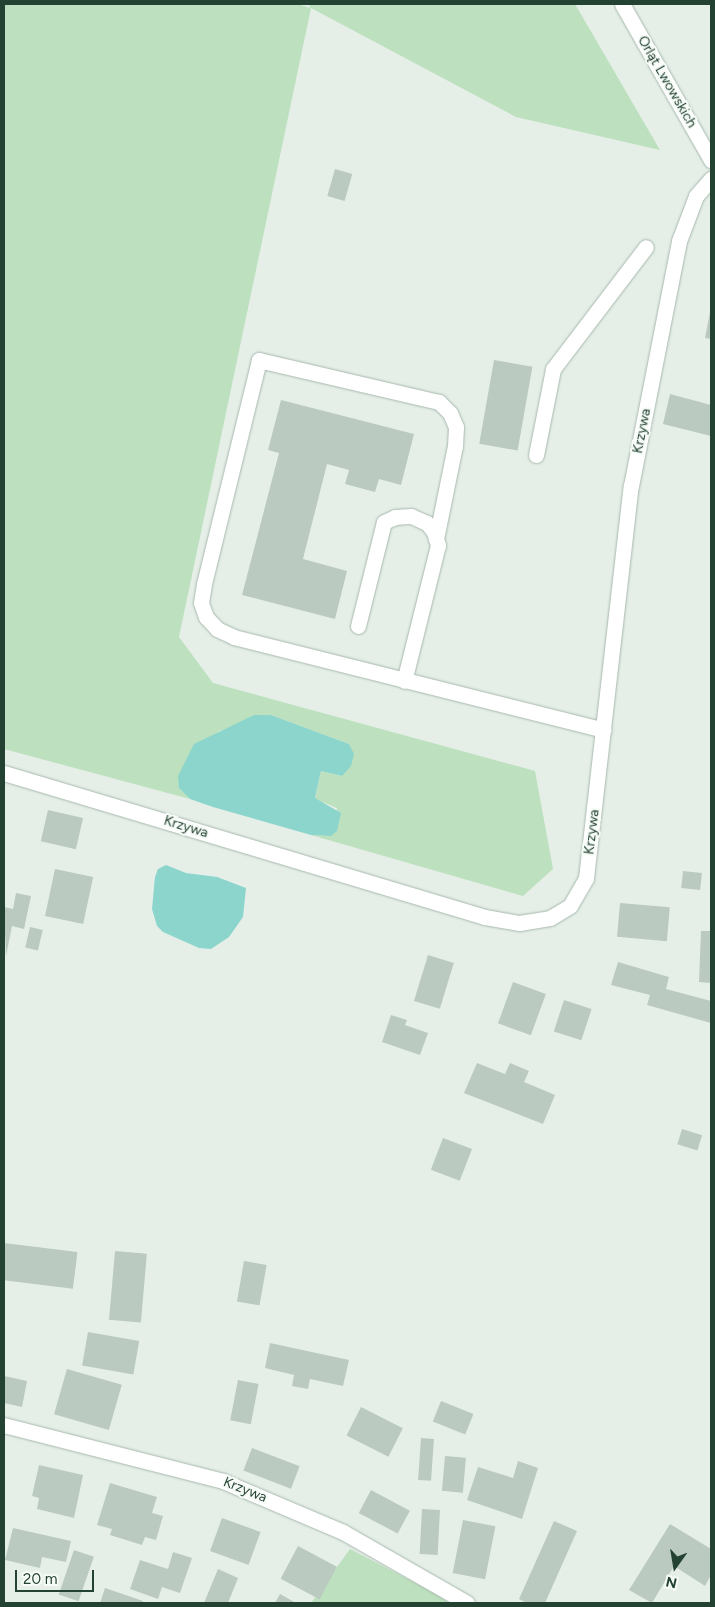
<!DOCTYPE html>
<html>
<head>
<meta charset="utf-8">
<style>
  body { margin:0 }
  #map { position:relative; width:715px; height:1607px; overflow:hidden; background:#e5efe8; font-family:Figtree,sans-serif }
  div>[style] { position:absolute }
  .green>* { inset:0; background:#bde0be }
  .water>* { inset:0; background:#8bd5cd }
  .building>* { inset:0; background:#bacac0; transform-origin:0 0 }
  .roads { filter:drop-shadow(0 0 1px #a7b8ad) drop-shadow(0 0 1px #a7b8ad) }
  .service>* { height:15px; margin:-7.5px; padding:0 7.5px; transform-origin:7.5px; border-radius:7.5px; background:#fff }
  .minor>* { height:15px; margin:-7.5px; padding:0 7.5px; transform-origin:7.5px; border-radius:7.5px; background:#fff }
  .tertiary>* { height:15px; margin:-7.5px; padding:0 7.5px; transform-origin:7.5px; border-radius:7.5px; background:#fff }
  span { translate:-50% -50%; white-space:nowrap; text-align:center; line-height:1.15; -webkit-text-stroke:4px #f6fbf7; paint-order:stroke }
  .street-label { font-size:14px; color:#234231 }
  .frame { position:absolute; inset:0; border:5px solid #234231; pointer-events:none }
  .north { position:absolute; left:650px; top:1542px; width:50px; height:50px; -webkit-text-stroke:4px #f6fbf7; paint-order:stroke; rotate:193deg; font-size:14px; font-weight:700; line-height:20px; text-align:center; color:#234231 }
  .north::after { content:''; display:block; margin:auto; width:18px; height:22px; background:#234231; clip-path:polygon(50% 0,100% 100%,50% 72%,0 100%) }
  .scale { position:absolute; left:15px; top:1570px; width:79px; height:22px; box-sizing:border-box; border:2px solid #234231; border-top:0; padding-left:6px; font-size:15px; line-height:18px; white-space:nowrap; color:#234231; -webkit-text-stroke:4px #f6fbf7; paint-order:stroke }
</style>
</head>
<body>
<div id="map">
  <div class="green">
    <i style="clip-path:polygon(4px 4px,298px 4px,310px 8px,309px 4px,575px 4px,660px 150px,516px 117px,311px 8px,179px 637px,213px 683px,535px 771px,553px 869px,523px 896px,311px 835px,331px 836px,337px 808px,315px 799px,321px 771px,342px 776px,349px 744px,271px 715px,254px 715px,234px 727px,219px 731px,179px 788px,190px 799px,4px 749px)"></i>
    <i style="clip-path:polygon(350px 1549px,440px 1596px,449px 1603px,311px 1603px)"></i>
  </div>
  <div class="water">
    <i style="clip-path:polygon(254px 715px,271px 715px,349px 744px,354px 754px,351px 766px,342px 776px,321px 771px,315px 798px,341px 813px,337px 831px,331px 836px,311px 835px,213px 807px,190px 799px,179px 788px,178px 776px,194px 744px)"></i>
    <i style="clip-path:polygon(166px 865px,186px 873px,217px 877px,246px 888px,243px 917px,229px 937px,211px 949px,199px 948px,163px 932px,157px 926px,152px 909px,155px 877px,158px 869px)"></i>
  </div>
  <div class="building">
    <i style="left:335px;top:169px;width:18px;height:28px;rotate:16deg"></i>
    <i style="clip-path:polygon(710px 312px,711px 312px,711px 339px,705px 338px)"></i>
    <i style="left:494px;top:360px;width:39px;height:85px;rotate:10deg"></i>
    <i style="clip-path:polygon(670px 394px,711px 405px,711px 436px,663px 424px)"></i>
    <i style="clip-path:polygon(281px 400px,414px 434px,401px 485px,379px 479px,375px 492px,345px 484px,349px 470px,327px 464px,303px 559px,347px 571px,335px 619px,242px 595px,279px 453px,268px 450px)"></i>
    <i style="left:48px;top:810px;width:36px;height:32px;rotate:13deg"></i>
    <i style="left:55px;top:869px;width:39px;height:48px;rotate:12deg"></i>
    <i style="left:683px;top:871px;width:19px;height:17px;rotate:6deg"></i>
    <i style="clip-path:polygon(16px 893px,31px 896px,24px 929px,12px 926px,6px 956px,4px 907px,13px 909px)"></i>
    <i style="left:620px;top:903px;width:50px;height:34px;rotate:5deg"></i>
    <i style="left:30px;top:927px;width:13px;height:21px;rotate:13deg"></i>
    <i style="clip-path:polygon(701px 931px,711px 931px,711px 983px,699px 982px)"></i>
    <i style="left:428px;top:955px;width:27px;height:48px;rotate:17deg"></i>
    <i style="clip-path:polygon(618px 962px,669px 977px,666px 989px,711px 1001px,711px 1023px,647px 1005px,650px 995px,611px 985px)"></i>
    <i style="left:513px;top:982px;width:35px;height:44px;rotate:20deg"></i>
    <i style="left:564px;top:1000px;width:29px;height:33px;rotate:18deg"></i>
    <i style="clip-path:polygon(391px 1015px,407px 1020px,405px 1025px,428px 1033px,420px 1055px,382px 1042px)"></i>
    <i style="clip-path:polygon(477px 1063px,505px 1074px,510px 1063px,529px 1071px,524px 1082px,555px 1095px,543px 1124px,464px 1093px)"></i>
    <i style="left:682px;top:1129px;width:21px;height:16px;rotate:17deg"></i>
    <i style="left:443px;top:1138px;width:31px;height:34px;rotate:21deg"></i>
    <i style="left:4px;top:1243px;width:74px;height:37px;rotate:7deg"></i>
    <i style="left:115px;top:1251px;width:32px;height:69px;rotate:5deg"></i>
    <i style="left:244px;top:1261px;width:23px;height:41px;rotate:10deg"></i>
    <i style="left:88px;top:1332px;width:52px;height:34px;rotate:10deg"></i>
    <i style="clip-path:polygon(270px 1343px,349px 1360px,343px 1386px,310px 1379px,308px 1389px,292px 1386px,294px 1375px,265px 1368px)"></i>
    <i style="left:67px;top:1369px;width:57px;height:47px;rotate:16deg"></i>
    <i style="clip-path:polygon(4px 1376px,27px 1381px,22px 1407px,4px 1403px)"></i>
    <i style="left:238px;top:1380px;width:21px;height:41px;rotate:11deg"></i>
    <i style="left:441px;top:1401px;width:35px;height:22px;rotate:22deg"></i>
    <i style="left:361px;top:1407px;width:47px;height:32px;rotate:27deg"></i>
    <i style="left:421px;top:1438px;width:13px;height:42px;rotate:4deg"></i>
    <i style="left:252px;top:1448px;width:51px;height:24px;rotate:21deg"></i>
    <i style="left:445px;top:1456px;width:21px;height:35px;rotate:5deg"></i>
    <i style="clip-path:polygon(518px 1461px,538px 1468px,522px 1519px,467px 1500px,478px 1467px,513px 1478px)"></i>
    <i style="clip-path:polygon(39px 1465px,83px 1475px,74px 1518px,37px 1509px,39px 1498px,32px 1496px)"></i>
    <i style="clip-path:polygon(110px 1483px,157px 1497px,152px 1513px,163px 1516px,156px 1540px,145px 1537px,142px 1545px,110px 1535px,112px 1529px,97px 1525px)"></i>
    <i style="left:371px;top:1490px;width:44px;height:26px;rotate:28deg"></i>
    <i style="left:422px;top:1509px;width:18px;height:45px;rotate:3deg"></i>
    <i style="left:222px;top:1518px;width:41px;height:35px;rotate:20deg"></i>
    <i style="left:463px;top:1520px;width:33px;height:54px;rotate:11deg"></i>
    <i style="clip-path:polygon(554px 1521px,577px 1531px,545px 1603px,527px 1603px,519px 1599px)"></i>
    <i style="clip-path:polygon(670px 1524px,711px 1549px,711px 1575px,705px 1586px,674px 1566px,652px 1603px,629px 1590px)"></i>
    <i style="clip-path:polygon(13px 1528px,71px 1541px,66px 1562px,42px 1557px,40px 1568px,5px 1560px)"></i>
    <i style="left:298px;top:1546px;width:44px;height:37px;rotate:28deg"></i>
    <i style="left:74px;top:1550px;width:21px;height:47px;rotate:19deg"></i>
    <i style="clip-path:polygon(173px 1552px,192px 1558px,180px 1593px,162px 1587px,158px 1599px,130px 1589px,140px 1560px,168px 1569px)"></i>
    <i style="clip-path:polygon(218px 1569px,238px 1578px,228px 1603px,204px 1603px)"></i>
    <i style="clip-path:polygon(105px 1588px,143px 1601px,142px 1603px,100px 1603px)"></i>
    <i style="clip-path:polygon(280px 1594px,296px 1603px,275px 1603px)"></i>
  </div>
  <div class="roads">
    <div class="service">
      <i style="left:536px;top:455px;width:88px;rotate:-78.8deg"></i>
      <i style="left:553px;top:369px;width:153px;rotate:-52.7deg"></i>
      <i style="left:436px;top:539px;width:95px;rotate:-78.5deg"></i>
      <i style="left:455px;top:446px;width:19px;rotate:-87deg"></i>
      <i style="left:456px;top:427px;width:15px;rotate:-113deg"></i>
      <i style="left:450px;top:413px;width:16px;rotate:-135deg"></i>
      <i style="left:439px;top:402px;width:185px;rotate:-166.9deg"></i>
      <i style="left:259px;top:360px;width:231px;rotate:103.8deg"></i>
      <i style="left:204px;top:584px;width:19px;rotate:99deg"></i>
      <i style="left:201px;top:603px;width:15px;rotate:70deg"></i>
      <i style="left:206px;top:617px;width:16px;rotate:47deg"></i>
      <i style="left:217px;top:629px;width:19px;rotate:25deg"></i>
      <i style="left:234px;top:637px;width:381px;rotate:14.1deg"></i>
      <i style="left:358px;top:626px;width:107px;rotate:-76deg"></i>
      <i style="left:384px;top:522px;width:12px;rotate:-24deg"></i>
      <i style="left:395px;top:517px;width:16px;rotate:-4deg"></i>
      <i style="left:411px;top:516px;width:17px;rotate:24deg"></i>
      <i style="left:427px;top:523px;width:11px;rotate:52deg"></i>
      <i style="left:434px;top:532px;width:14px;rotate:73deg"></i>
      <i style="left:438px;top:545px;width:140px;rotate:104deg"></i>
    </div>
    <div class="minor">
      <i style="left:4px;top:773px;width:502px;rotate:16.67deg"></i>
      <i style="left:485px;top:917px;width:35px;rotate:10deg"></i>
      <i style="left:519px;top:923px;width:31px;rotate:-9deg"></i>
      <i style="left:550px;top:918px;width:23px;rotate:-31deg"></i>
      <i style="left:570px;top:906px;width:32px;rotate:-60deg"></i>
      <i style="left:586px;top:878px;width:395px;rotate:-83.5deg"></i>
      <i style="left:631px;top:486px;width:250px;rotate:-78.9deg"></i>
      <i style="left:679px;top:241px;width:48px;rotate:-69.3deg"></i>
      <i style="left:696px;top:196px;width:23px;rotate:-49deg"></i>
      <i style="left:4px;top:1425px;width:226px;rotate:14.3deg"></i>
      <i style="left:223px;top:1481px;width:130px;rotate:23deg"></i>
      <i style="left:343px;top:1532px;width:143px;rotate:29.8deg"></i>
    </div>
    <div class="tertiary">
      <i style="left:622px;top:4px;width:180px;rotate:60.3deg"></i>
    </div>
  </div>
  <div class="street-label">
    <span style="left:667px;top:82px;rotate:60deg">Orląt Lwowskich</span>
    <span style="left:642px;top:431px;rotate:-79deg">Krzywa</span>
    <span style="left:186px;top:827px;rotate:17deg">Krzywa</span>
    <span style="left:592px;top:832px;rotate:-83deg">Krzywa</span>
    <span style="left:245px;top:1490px;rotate:22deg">Krzywa</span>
  </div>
  <div class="frame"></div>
  <div class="north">N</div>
  <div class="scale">20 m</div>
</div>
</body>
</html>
